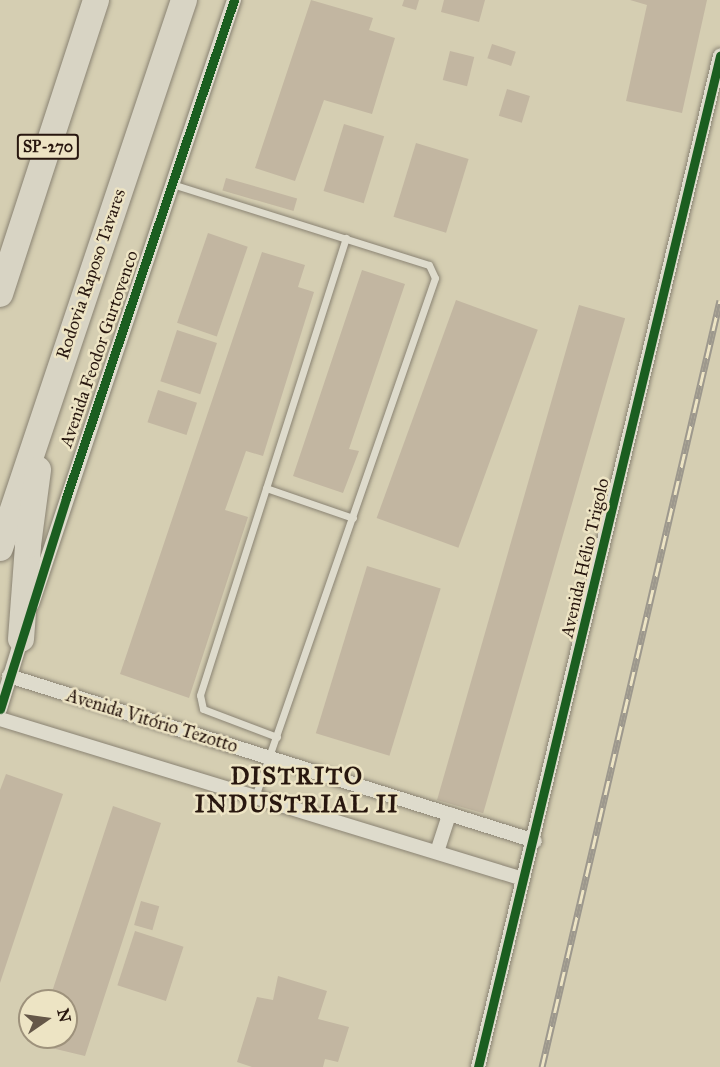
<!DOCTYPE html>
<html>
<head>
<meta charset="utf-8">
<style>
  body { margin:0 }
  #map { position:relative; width:720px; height:1067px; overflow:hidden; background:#d5ceb2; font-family:"IM FELL Great Primer",serif }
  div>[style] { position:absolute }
  .building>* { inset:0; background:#c2b6a1; transform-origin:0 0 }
  .roads { filter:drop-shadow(0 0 2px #8a8373) drop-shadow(0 0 2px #8a8373) }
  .service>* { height:7px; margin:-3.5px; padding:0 3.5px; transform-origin:3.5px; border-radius:3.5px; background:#dedbcc }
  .minor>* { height:14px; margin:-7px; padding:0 7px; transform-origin:7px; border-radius:7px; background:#dedbcc }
  .motorway>* { height:26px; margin:-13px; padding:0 13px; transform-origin:13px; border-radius:13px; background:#d8d4c4 }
  .rail>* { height:7px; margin-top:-3.5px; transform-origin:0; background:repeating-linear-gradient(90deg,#ede4c4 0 14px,#9d988d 0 28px); box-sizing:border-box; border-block:2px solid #9d988d }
  .cycleway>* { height:9px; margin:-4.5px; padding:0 4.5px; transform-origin:4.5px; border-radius:4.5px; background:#1b5e20 }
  span { translate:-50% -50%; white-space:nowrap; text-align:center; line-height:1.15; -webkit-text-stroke:5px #ede4c4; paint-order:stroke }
  .shield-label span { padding:2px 4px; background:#ede4c4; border:2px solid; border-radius:4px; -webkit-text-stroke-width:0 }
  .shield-label { font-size:16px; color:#28170f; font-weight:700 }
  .street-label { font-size:18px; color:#28170f }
  .district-label { font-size:24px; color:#28170f; font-weight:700; letter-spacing:1.5px }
  .north { position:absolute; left:18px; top:989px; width:60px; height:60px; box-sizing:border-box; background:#ede4c4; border:2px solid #9e927c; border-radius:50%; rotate:77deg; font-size:16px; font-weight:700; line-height:24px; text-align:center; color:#28170f }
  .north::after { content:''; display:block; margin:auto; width:21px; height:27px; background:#655748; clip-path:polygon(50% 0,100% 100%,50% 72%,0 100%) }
</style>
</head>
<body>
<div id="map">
  <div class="building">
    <i style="clip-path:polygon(311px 0,373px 18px,369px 30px,395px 38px,372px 114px,324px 100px,295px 181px,255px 168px)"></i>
    <i style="clip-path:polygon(404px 0,419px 0,416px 10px,402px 6px)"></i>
    <i style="clip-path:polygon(444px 0,485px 0,479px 22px,441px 12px)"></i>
    <i style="clip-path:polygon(630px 0,707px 0,682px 113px,626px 101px,647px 5px)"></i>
    <i style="left:492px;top:44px;width:25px;height:15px;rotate:18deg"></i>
    <i style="left:450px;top:51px;width:25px;height:30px;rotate:14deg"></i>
    <i style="left:507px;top:89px;width:24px;height:28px;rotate:17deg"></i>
    <i style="left:344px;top:124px;width:42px;height:70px;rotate:17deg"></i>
    <i style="left:416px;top:143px;width:55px;height:77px;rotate:17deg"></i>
    <i style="left:226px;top:178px;width:74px;height:13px;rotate:16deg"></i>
    <i style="left:208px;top:233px;width:42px;height:95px;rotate:19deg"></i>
    <i style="clip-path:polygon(262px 252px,305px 265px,298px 287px,314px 292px,263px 456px,246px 451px,225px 510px,248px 517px,189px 698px,120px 674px)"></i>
    <i style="clip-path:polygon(362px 270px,405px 284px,349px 449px,359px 451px,343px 493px,293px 476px)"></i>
    <i style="left:456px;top:300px;width:87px;height:232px;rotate:20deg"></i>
    <i style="left:579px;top:305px;width:48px;height:515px;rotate:16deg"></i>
    <i style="left:177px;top:330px;width:42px;height:54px;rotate:18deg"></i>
    <i style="left:158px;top:390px;width:41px;height:34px;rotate:18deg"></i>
    <i style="left:367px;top:566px;width:77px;height:175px;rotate:17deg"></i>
    <i style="clip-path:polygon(6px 774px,63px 794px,0 983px,0 790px)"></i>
    <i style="clip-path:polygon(113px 806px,161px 823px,85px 1056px,35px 1044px,37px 1037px,66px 1037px,66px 1001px,49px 1001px)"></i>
    <i style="left:141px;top:901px;width:19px;height:25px;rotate:16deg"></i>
    <i style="left:135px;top:931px;width:51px;height:57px;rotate:18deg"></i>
    <i style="clip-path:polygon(278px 976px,327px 991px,318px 1019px,349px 1027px,338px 1062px,325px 1059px,323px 1067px,252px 1067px,237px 1062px,257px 997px,273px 1000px)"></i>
  </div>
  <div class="roads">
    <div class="service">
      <i style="left:172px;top:184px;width:269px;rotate:17.5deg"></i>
      <i style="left:429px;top:265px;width:14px;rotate:65deg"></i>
      <i style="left:435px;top:278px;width:549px;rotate:109.13deg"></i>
      <i style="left:266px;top:488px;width:92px;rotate:19deg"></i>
      <i style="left:277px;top:737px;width:79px;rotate:-159.3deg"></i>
      <i style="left:203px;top:709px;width:14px;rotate:-102deg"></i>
      <i style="left:200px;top:695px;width:480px;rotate:-72.3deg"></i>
    </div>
    <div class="minor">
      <i style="left:32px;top:604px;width:637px;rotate:-71.51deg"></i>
      <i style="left:9px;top:676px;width:551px;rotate:17.42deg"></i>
      <i style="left:0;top:709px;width:78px;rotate:-73deg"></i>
      <i style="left:0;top:719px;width:547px;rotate:17.01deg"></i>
      <i style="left:437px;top:852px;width:40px;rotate:-72deg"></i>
      <i style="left:478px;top:1067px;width:1040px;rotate:-76.54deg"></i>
    </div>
    <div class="motorway">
      <i style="left:0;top:294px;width:309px;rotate:-71.9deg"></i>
      <i style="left:0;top:548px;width:578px;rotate:-71.44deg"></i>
      <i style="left:21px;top:639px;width:94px;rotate:-85.7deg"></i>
      <i style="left:28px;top:545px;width:76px;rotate:-82.4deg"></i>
    </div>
  </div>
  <div class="rail">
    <i style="left:542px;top:1067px;width:787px;rotate:-76.93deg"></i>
  </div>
  <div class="cycleway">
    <i style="left:0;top:709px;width:221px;rotate:-72.6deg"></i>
    <i style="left:66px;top:498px;width:526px;rotate:-71.36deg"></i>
    <i style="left:478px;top:1067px;width:1040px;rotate:-76.54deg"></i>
  </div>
  <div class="shield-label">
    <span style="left:48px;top:147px">SP-270</span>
  </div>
  <div class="street-label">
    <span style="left:91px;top:274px;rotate:-71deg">Rodovia Raposo Tavares</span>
    <span style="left:99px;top:349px;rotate:-71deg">Avenida Feodor Gurtovenco</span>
    <span style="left:585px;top:558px;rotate:-77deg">Avenida Hélio Trigolo</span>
    <span style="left:152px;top:721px;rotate:17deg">Avenida Vitório Tezotto</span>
  </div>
  <div class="district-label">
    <span style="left:297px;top:791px">DISTRITO<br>INDUSTRIAL II</span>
  </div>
  <div class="north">N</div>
</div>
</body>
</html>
